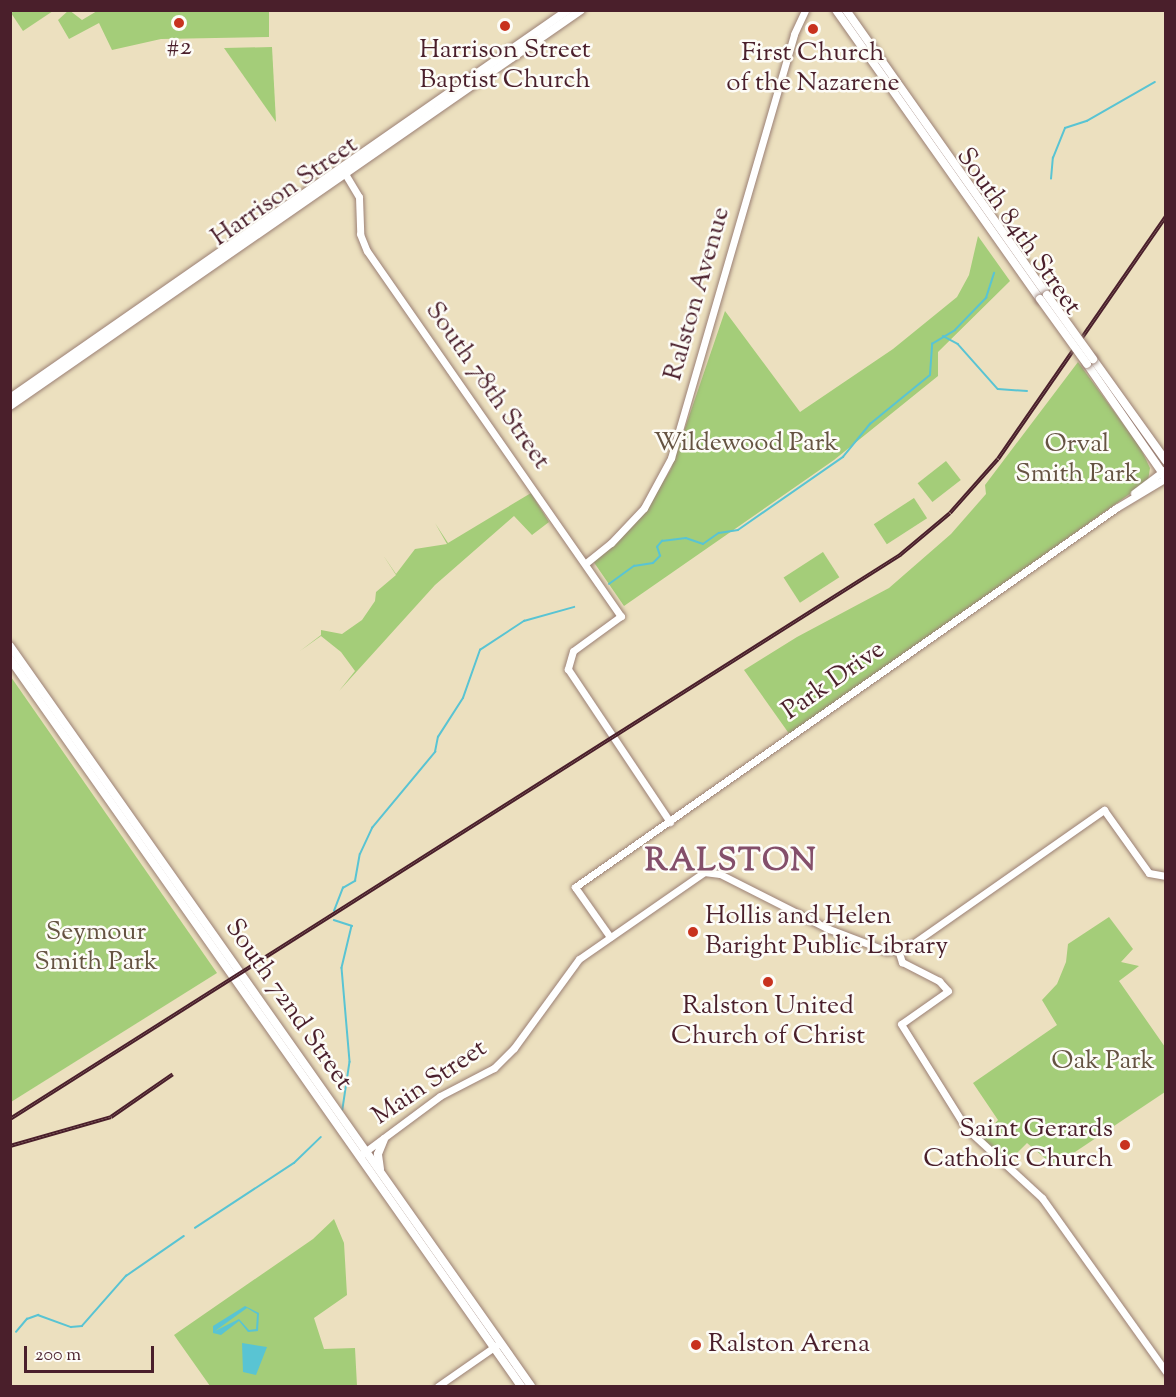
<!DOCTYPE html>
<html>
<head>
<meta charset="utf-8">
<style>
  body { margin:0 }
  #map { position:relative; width:1176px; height:1397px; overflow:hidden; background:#ece0bf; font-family:"Sorts Mill Goudy",serif }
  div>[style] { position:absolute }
  .green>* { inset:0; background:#a4cd79; transform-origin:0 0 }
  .water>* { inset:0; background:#59c4d3 }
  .stream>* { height:1.5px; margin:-0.75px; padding:0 0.75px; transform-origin:0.75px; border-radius:0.75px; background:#59c4d3 }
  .roads { filter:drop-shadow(0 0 2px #9b8075) drop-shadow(0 0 2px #9b8075) }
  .secondary>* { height:7px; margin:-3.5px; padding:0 3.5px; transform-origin:3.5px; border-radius:3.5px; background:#fff }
  .primary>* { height:8px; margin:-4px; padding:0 4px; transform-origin:4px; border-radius:4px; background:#fff }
  .rail>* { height:4px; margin-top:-2px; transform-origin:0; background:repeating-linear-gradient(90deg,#fdfcf7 0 4.5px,#4a1f2b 0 9px); box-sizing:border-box; border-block:2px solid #4a1f2b }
  .bridges { filter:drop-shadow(0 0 2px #9b8075) drop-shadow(0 0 2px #9b8075) }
  .primary-bridge>* { height:8px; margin:-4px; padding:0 4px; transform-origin:4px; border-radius:4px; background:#fff }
  .dots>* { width:16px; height:16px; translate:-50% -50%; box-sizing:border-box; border:3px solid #fdfcf7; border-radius:50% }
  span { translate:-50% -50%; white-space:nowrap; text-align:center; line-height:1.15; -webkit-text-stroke:5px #fdfcf7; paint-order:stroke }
  .poi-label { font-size:26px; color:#4a1f2b }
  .left { translate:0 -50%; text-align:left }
  .right { translate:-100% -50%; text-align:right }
  .street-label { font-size:26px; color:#4a1f2b }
  .park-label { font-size:26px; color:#655342 }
  .district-label { font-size:32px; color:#844f6a; font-weight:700; letter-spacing:1.5px }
  .frame { position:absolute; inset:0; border:12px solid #4a1f2b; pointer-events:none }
  .scale { position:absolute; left:24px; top:1346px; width:130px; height:27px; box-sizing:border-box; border:3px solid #4a1f2b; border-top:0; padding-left:8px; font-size:18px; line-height:21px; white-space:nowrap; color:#4a1f2b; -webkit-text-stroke:4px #fdfcf7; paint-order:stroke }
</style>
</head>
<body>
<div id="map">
  <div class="green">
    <i style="clip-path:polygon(16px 10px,53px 10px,53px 11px,23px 31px,11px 13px)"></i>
    <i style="clip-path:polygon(69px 10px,82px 20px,97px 11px,269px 11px,269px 37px,161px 39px,112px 50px,99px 23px,69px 39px,58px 20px)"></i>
    <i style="clip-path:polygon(272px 47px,276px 122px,224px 48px)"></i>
    <i style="clip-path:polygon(978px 236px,1010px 281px,938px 352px,938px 376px,834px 460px,624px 606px,593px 561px,642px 516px,671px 469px,725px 311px,800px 412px,893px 349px,957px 297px,969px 275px)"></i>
    <i style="clip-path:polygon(1078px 362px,1140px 447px,1150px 468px,1148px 481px,790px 735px,744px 670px,797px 637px,889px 588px,951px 534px,986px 494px,985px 485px)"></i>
    <i style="left:946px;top:461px;width:24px;height:36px;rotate:52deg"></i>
    <i style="clip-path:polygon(531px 493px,549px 522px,532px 535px,514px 516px,435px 585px,339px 691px,355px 671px,341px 652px,321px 636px,300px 651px,321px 635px,321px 630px,342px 634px,362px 620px,375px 601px,376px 592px,396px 575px,383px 555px,396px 574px,415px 549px,447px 544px,435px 523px,448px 543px)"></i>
    <i style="left:914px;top:498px;width:24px;height:48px;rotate:57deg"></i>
    <i style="left:823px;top:552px;width:30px;height:47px;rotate:57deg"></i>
    <i style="clip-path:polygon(11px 677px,217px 973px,11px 1102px,10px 1102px)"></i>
    <i style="clip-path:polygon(1109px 917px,1133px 949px,1121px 962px,1139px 966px,1119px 981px,1165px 1047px,1165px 1092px,1054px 1166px,1027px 1143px,1007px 1163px,980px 1140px,998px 1120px,973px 1083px,1057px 1025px,1042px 1000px,1057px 984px,1066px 962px,1068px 944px)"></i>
    <i style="clip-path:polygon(334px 1219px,344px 1243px,347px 1295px,314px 1318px,324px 1349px,355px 1348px,357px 1386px,210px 1386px,174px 1335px,313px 1239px)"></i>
  </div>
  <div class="water">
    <i style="clip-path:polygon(evenodd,245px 1306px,259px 1313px,258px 1331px,248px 1332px,239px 1321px,221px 1335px,213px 1333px,213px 1326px,245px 1306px,247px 1308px,257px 1314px,256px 1329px,249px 1330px,239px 1319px,215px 1331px,247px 1308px)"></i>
    <i style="clip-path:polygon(242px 1343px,267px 1347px,256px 1375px,243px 1372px)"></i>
  </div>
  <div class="stream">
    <i style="left:1051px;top:179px;width:21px;rotate:-85deg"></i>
    <i style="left:1053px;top:158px;width:32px;rotate:-68deg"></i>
    <i style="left:1065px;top:128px;width:23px;rotate:-18deg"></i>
    <i style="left:1087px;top:121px;width:78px;rotate:-29.8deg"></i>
    <i style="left:943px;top:336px;width:17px;rotate:28deg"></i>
    <i style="left:958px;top:344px;width:60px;rotate:48.4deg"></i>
    <i style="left:998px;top:389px;width:29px;rotate:4deg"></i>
    <i style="left:609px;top:584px;width:31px;rotate:-36deg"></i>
    <i style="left:634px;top:566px;width:19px;rotate:-9deg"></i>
    <i style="left:653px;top:563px;width:10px;rotate:-45deg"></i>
    <i style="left:660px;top:556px;width:9px;rotate:-108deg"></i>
    <i style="left:657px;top:547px;width:8px;rotate:-50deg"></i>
    <i style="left:662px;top:541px;width:24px;rotate:-7deg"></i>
    <i style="left:686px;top:538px;width:18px;rotate:19deg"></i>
    <i style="left:703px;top:544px;width:19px;rotate:-35deg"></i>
    <i style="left:719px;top:533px;width:19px;rotate:-9deg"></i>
    <i style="left:738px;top:530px;width:128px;rotate:-34.8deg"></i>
    <i style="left:843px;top:457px;width:43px;rotate:-50.7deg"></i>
    <i style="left:870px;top:424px;width:77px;rotate:-39.2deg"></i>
    <i style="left:930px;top:375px;width:31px;rotate:-86deg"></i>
    <i style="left:932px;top:344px;width:27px;rotate:-31deg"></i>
    <i style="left:955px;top:330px;width:45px;rotate:-45.9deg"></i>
    <i style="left:986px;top:298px;width:26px;rotate:-72deg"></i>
    <i style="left:334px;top:911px;width:25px;rotate:-69deg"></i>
    <i style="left:343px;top:888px;width:14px;rotate:-30deg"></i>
    <i style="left:355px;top:881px;width:27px;rotate:-80deg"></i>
    <i style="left:360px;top:854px;width:29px;rotate:-65deg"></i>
    <i style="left:372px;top:828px;width:99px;rotate:-50.3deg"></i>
    <i style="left:435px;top:752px;width:15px;rotate:-79deg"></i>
    <i style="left:438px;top:737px;width:46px;rotate:-57.3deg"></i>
    <i style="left:463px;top:698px;width:51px;rotate:-70.5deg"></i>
    <i style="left:480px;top:650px;width:53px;rotate:-33.4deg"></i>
    <i style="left:524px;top:621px;width:52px;rotate:-15.6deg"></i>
    <i style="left:334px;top:920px;width:19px;rotate:18deg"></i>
    <i style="left:352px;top:926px;width:43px;rotate:103.4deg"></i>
    <i style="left:342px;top:968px;width:94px;rotate:85.1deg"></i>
    <i style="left:350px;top:1062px;width:48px;rotate:98.5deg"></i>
    <i style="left:195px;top:1228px;width:118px;rotate:-33.3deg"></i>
    <i style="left:294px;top:1163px;width:37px;rotate:-44deg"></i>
    <i style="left:16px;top:1332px;width:17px;rotate:-50deg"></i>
    <i style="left:27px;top:1319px;width:12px;rotate:-20deg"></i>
    <i style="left:38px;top:1315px;width:35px;rotate:20deg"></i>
    <i style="left:71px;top:1327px;width:11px;rotate:-5deg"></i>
    <i style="left:82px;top:1326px;width:67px;rotate:-48.7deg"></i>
    <i style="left:126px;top:1276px;width:70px;rotate:-34.6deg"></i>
  </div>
  <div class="roads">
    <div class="secondary">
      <i style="left:344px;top:172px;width:29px;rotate:59deg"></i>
      <i style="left:359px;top:197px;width:37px;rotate:88deg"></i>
      <i style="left:360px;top:234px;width:18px;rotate:68deg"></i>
      <i style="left:367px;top:251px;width:445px;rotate:55.2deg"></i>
      <i style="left:621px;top:616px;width:59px;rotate:143.9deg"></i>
      <i style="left:573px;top:651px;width:19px;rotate:106deg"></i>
      <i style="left:568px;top:669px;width:184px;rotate:56.3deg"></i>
      <i style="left:1134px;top:493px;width:40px;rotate:-37deg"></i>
      <i style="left:586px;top:563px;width:32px;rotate:-39deg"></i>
      <i style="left:611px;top:543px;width:48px;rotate:-46.7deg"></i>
      <i style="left:644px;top:508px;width:57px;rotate:-61.6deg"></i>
      <i style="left:671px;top:458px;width:441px;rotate:-73.8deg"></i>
      <i style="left:794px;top:34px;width:26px;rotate:-65deg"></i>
      <i style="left:610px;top:937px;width:61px;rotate:-125deg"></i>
      <i style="left:575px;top:887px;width:661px;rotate:-35.01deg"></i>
      <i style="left:1116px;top:508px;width:58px;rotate:-31deg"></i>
      <i style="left:898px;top:950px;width:13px;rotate:72deg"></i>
      <i style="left:902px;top:962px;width:42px;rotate:27.2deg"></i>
      <i style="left:939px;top:981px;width:13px;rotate:48deg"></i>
      <i style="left:948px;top:991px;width:57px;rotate:144.9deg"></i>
      <i style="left:901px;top:1024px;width:123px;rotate:58deg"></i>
      <i style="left:966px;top:1128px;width:103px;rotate:42.6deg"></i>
      <i style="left:1042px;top:1198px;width:214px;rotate:54.5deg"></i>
      <i style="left:362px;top:1154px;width:97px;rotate:-36.6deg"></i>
      <i style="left:440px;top:1096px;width:61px;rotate:-27.4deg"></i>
      <i style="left:494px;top:1068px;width:28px;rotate:-45deg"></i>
      <i style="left:514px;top:1048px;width:110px;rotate:-53.9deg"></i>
      <i style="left:579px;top:959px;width:152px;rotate:-34.8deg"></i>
      <i style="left:704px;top:872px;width:16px;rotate:7deg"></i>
      <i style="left:720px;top:874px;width:122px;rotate:26.8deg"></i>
      <i style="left:829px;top:929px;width:62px;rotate:20.8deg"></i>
      <i style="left:887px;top:951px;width:25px;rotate:-14deg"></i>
      <i style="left:911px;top:945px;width:236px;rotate:-35deg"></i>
      <i style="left:1104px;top:810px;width:77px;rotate:54.5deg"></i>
      <i style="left:1149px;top:873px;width:17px;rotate:10deg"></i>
      <i style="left:438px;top:1386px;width:72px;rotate:-34.8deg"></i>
    </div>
    <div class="primary">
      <i style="left:836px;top:10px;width:354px;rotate:54.8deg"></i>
      <i style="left:846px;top:10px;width:349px;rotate:54.8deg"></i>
      <i style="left:1093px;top:359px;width:125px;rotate:54.4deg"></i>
      <i style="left:1087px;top:364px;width:139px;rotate:55.3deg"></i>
      <i style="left:10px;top:398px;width:680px;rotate:-34.81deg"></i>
      <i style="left:10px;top:406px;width:695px;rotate:-34.74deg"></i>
      <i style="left:10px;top:646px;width:905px;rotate:54.85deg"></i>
      <i style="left:10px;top:659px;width:889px;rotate:54.9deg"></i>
      <i style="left:380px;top:1169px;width:15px;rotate:-98deg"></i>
      <i style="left:378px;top:1154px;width:16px;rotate:-68deg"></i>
    </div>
  </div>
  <div class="rail">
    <i style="left:10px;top:1119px;width:1054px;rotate:-32.36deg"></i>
    <i style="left:900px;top:555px;width:65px;rotate:-40deg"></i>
    <i style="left:950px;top:513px;width:72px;rotate:-48.4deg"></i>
    <i style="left:998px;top:459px;width:295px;rotate:-55.3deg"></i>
    <i style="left:10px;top:1146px;width:105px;rotate:-16deg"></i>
    <i style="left:111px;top:1117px;width:75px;rotate:-34.7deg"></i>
  </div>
  <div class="bridges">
    <div class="primary-bridge">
      <i style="left:1047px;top:295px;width:79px;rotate:54.3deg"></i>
      <i style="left:1040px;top:299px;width:80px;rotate:54.1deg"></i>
    </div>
  </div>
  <div class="dots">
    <i style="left:179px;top:23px;background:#c8321e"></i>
    <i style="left:505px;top:26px;background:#c8321e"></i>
    <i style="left:813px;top:29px;background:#c8321e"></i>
    <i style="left:693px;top:932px;background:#c8321e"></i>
    <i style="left:768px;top:982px;background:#c8321e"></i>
    <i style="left:1125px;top:1145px;background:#c8321e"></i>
    <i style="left:696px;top:1345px;background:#c8321e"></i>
  </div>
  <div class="poi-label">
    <span style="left:179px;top:48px">#2</span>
    <span style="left:505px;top:66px">Harrison Street<br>Baptist Church</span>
    <span style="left:813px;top:69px">First Church<br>of the Nazarene</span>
    <span class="left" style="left:705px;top:932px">Hollis and Helen<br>Baright Public Library</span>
    <span style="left:768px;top:1022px">Ralston United<br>Church of Christ</span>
    <span class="right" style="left:1113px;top:1145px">Saint Gerards<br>Catholic Church</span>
    <span class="left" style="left:708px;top:1345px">Ralston Arena</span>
  </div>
  <div class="street-label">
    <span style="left:285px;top:192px;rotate:-35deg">Harrison Street</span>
    <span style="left:1018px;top:232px;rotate:55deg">South 84th Street</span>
    <span style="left:698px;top:294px;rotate:-74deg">Ralston Avenue</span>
    <span style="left:487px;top:386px;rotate:55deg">South 78th Street</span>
    <span style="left:834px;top:681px;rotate:-35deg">Park Drive</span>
    <span style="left:288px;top:1005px;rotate:55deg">South 72nd Street</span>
    <span style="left:430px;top:1083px;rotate:-34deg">Main Street</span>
  </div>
  <div class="park-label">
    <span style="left:746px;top:444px">Wildewood Park</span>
    <span style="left:1077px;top:460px">Orval<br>Smith Park</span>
    <span style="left:96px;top:948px">Seymour<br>Smith Park</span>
    <span style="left:1103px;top:1062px">Oak Park</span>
  </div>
  <div class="district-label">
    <span style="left:731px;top:862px">RALSTON</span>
  </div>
  <div class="frame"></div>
  <div class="scale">200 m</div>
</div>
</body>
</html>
